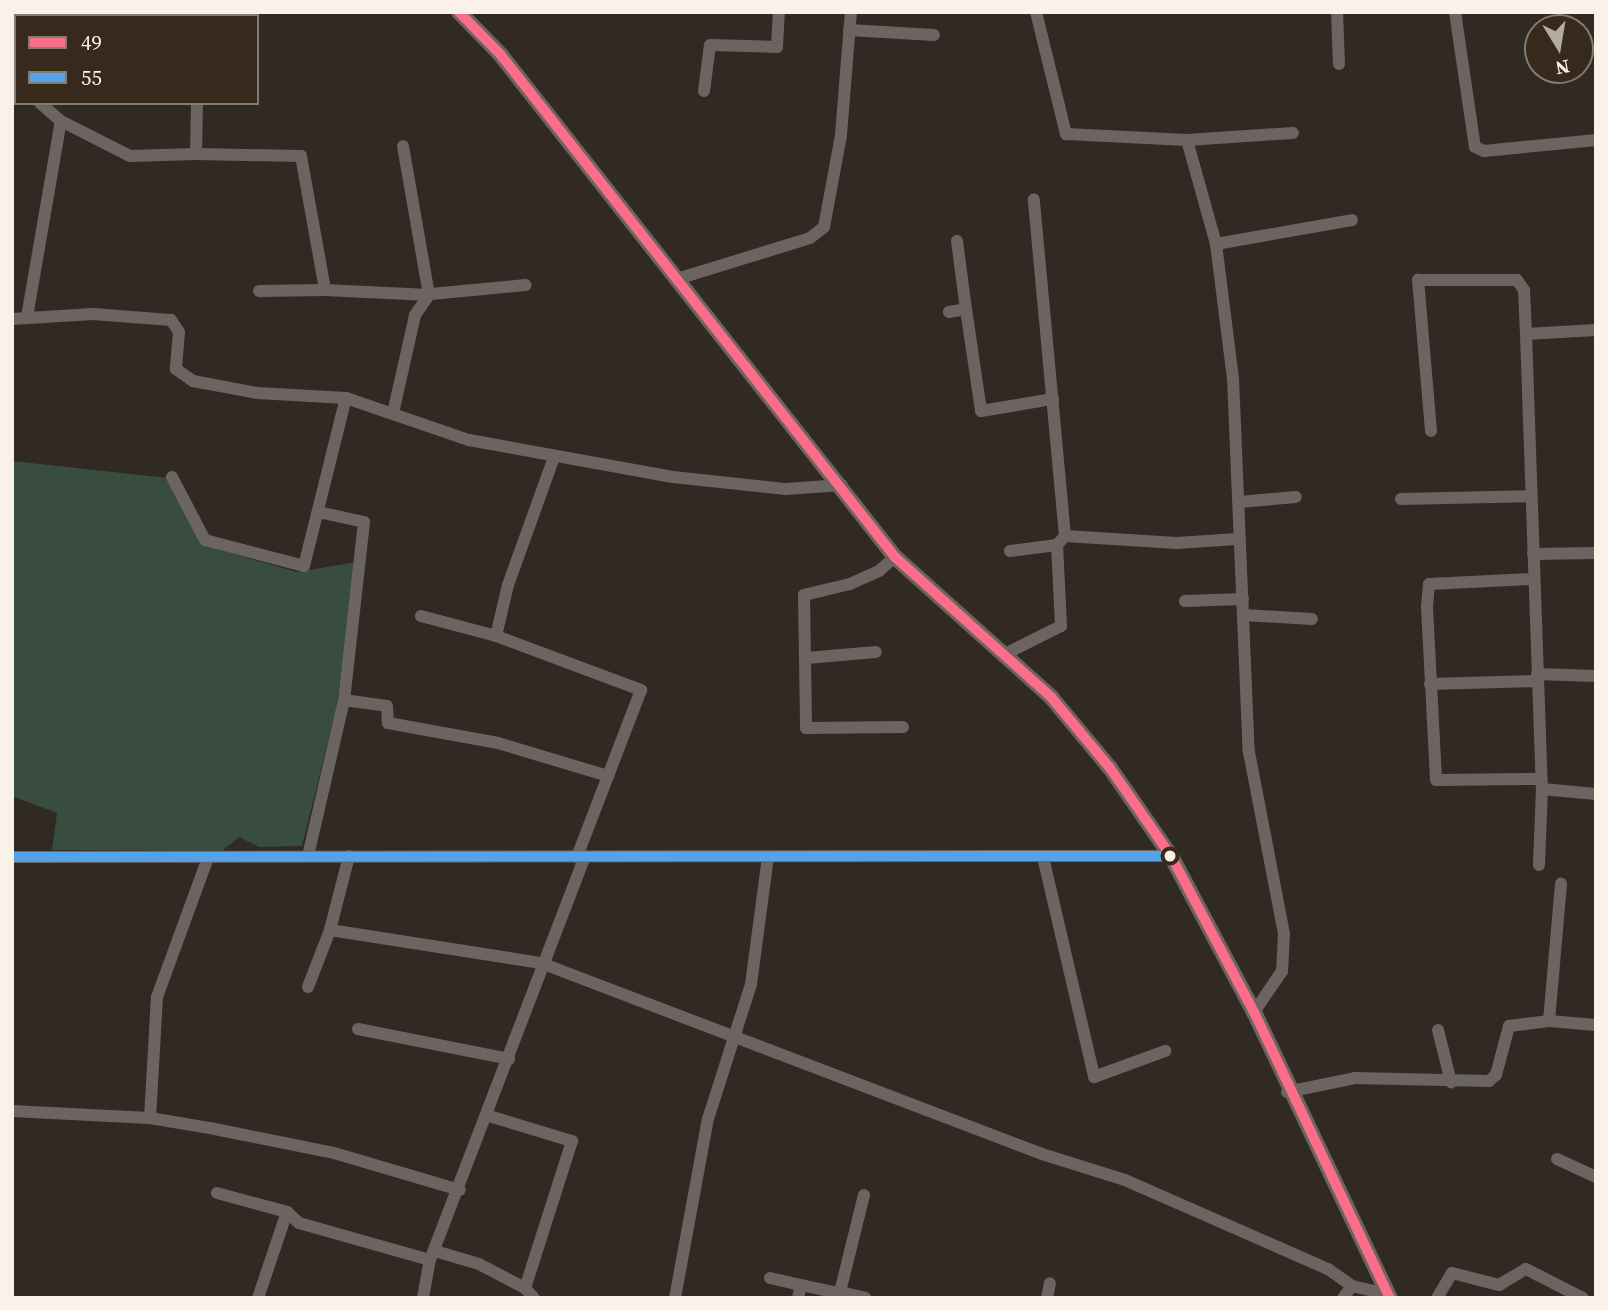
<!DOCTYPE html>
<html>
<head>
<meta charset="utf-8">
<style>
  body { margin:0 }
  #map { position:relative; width:1608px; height:1310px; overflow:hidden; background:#312a22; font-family:"Source Serif 4",serif }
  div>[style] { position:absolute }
  .green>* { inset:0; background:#384c40 }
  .minor>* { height:12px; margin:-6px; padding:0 6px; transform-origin:6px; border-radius:6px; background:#6b6462 }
  .major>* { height:16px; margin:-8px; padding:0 8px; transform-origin:8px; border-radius:8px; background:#6c6460 }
  .bus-1>* { height:10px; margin:-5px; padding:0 5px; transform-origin:5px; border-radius:5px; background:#fb6d88 }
  .bus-2>* { height:10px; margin:-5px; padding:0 5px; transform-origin:5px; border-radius:5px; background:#53a3e8 }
  .dots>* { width:19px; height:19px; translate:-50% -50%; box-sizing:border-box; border:4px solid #372a1c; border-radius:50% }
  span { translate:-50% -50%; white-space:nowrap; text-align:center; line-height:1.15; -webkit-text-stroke:5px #372a1c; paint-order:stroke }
  .frame { position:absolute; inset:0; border:14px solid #faf1e8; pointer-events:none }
  .legend { position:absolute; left:14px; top:14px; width:245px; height:91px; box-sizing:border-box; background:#372a1c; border:2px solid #857a6e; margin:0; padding:9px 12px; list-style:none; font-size:21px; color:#faf1e8 }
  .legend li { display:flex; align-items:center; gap:14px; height:35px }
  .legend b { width:35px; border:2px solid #857a6e }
  .north { position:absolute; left:1524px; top:14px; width:70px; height:70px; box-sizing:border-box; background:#372a1c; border:2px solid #857a6e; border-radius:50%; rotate:169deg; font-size:19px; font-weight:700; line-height:28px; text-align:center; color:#faf1e8 }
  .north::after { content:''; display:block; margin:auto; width:24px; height:32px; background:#b4aba3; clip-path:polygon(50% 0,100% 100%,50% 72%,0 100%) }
</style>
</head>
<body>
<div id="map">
  <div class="green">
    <i style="clip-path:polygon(12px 461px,168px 478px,202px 545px,297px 572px,357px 562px,336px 709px,302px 846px,259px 847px,239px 837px,222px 851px,52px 850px,57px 813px,12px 796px)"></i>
  </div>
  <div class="minor">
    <i style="left:187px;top:12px;width:4px;rotate:76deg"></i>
    <i style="left:1036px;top:12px;width:126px;rotate:76.2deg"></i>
    <i style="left:1066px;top:134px;width:121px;rotate:2.8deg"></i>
    <i style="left:1187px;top:140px;width:108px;rotate:74.4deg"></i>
    <i style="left:1216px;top:244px;width:135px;rotate:82.8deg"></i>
    <i style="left:1233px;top:378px;width:374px;rotate:87.6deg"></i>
    <i style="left:1249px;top:752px;width:185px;rotate:79.1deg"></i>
    <i style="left:1284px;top:934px;width:37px;rotate:93deg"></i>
    <i style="left:1282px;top:971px;width:50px;rotate:124.3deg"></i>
    <i style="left:1337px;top:12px;width:52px;rotate:87.8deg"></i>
    <i style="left:1455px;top:12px;width:136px;rotate:81.6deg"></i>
    <i style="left:1475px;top:147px;width:10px;rotate:24deg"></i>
    <i style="left:1484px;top:151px;width:113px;rotate:-5.6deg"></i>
    <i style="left:849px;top:30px;width:85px;rotate:3.4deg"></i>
    <i style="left:12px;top:81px;width:4px;rotate:27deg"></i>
    <i style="left:704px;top:91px;width:46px;rotate:-82.6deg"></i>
    <i style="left:710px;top:45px;width:67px;rotate:1.7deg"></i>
    <i style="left:777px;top:47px;width:35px;rotate:-87deg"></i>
    <i style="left:40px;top:103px;width:28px;rotate:41deg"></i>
    <i style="left:61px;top:121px;width:77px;rotate:26.9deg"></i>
    <i style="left:130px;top:156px;width:66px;rotate:-1.7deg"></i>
    <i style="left:196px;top:154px;width:51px;rotate:-88.9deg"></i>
    <i style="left:1187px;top:140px;width:106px;rotate:-3.8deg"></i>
    <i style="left:196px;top:154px;width:105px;rotate:1.1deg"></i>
    <i style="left:301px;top:156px;width:136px;rotate:79.8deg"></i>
    <i style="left:325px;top:290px;width:104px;rotate:2.8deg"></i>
    <i style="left:429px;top:295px;width:151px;rotate:-99.9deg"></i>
    <i style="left:957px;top:241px;width:69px;rotate:82.5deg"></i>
    <i style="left:1216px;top:244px;width:138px;rotate:-10deg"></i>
    <i style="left:677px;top:279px;width:139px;rotate:-17.1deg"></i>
    <i style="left:810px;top:238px;width:18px;rotate:-38deg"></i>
    <i style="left:824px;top:227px;width:94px;rotate:-79.5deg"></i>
    <i style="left:841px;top:135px;width:123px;rotate:-85.4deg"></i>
    <i style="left:259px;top:291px;width:66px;rotate:-0.9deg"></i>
    <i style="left:431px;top:294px;width:95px;rotate:-5.4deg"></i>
    <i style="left:949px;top:312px;width:17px;rotate:-10deg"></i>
    <i style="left:966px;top:309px;width:103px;rotate:81.6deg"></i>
    <i style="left:981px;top:411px;width:73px;rotate:-9.5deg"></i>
    <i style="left:27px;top:317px;width:199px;rotate:-80.2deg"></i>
    <i style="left:12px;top:319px;width:81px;rotate:-3.5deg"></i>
    <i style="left:93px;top:314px;width:78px;rotate:4.4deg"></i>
    <i style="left:171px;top:320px;width:14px;rotate:56deg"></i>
    <i style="left:179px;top:332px;width:37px;rotate:95deg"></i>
    <i style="left:176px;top:369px;width:21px;rotate:35deg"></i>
    <i style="left:193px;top:381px;width:65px;rotate:10.6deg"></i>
    <i style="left:257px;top:393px;width:89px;rotate:3.2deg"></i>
    <i style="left:346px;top:398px;width:130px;rotate:18.9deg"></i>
    <i style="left:469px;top:440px;width:207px;rotate:10.3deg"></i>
    <i style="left:673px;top:477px;width:114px;rotate:6.1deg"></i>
    <i style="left:786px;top:489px;width:56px;rotate:-4.1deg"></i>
    <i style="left:1526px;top:334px;width:70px;rotate:-3.3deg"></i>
    <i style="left:393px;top:413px;width:100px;rotate:-77.3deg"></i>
    <i style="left:415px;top:315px;width:24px;rotate:-55deg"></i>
    <i style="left:1431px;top:431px;width:152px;rotate:-94.9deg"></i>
    <i style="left:1418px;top:280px;width:99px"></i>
    <i style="left:1517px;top:280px;width:12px;rotate:55deg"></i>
    <i style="left:1524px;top:290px;width:44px;rotate:87.4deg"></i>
    <i style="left:1526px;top:334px;width:455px;rotate:88deg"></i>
    <i style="left:1542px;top:789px;width:76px;rotate:92.3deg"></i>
    <i style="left:172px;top:477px;width:71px;rotate:62.4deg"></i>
    <i style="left:205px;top:540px;width:102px;rotate:14.7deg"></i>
    <i style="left:304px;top:566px;width:173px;rotate:-76deg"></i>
    <i style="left:1401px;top:499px;width:130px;rotate:-1.3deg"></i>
    <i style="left:1240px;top:502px;width:56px;rotate:-5.1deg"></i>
    <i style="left:318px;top:512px;width:47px;rotate:12.3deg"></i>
    <i style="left:364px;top:522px;width:179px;rotate:96.4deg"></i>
    <i style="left:344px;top:700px;width:43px;rotate:7.9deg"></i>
    <i style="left:387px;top:706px;width:17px;rotate:87deg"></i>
    <i style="left:388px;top:723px;width:112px;rotate:10.3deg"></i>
    <i style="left:498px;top:743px;width:115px;rotate:16.7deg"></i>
    <i style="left:1065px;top:536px;width:112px;rotate:3.6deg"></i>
    <i style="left:1177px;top:543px;width:60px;rotate:-3.8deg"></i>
    <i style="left:1010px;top:551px;width:47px;rotate:-7.3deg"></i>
    <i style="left:1533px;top:554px;width:63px;rotate:-0.9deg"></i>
    <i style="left:895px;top:557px;width:21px;rotate:139deg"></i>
    <i style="left:879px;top:571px;width:32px;rotate:156deg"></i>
    <i style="left:850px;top:584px;width:47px;rotate:166.6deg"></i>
    <i style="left:804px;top:595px;width:133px;rotate:89.1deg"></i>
    <i style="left:806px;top:728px;width:97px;rotate:-0.6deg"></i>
    <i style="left:1532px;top:579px;width:103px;rotate:177.2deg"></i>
    <i style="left:1429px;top:584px;width:23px;rotate:95deg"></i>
    <i style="left:1427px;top:607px;width:173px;rotate:87deg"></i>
    <i style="left:1436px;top:780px;width:104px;rotate:-0.6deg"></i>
    <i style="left:1185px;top:601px;width:58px;rotate:-2deg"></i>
    <i style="left:1244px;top:615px;width:68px;rotate:3.4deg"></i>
    <i style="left:421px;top:616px;width:78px;rotate:14.9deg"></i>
    <i style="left:496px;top:636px;width:52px;rotate:-76.8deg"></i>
    <i style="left:508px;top:585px;width:136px;rotate:-70.2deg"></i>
    <i style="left:496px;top:636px;width:155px;rotate:20.4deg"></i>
    <i style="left:641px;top:690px;width:179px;rotate:111deg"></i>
    <i style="left:1003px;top:655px;width:65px;rotate:-26.6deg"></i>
    <i style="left:1061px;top:626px;width:81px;rotate:-92.8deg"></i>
    <i style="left:1057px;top:545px;width:12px;rotate:-48deg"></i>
    <i style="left:1065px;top:536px;width:338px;rotate:-95.3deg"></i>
    <i style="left:807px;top:658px;width:69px;rotate:-5deg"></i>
    <i style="left:1537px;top:674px;width:59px;rotate:1.9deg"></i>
    <i style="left:1430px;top:684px;width:107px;rotate:-1.6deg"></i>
    <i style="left:1542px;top:789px;width:54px;rotate:5.3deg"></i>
    <i style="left:308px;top:856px;width:160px;rotate:-77deg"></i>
    <i style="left:349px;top:856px;width:76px;rotate:104.4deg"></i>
    <i style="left:330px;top:930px;width:214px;rotate:8.9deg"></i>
    <i style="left:541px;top:963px;width:536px;rotate:20.87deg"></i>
    <i style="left:1042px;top:1154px;width:87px;rotate:17.4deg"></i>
    <i style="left:1125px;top:1180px;width:222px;rotate:23.7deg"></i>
    <i style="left:1328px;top:1269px;width:29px;rotate:35deg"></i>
    <i style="left:12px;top:857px;width:1159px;rotate:-0.05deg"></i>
    <i style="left:1043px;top:857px;width:226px;rotate:76.9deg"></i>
    <i style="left:1094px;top:1077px;width:76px;rotate:-20.1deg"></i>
    <i style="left:308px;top:987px;width:61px;rotate:-68.9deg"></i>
    <i style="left:1549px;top:1021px;width:138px;rotate:-85deg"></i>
    <i style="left:358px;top:1029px;width:154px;rotate:11.2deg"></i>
    <i style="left:1438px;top:1030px;width:54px;rotate:76deg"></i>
    <i style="left:1287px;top:1092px;width:69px;rotate:-11.6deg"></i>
    <i style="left:1355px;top:1078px;width:134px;rotate:1.3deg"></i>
    <i style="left:1489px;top:1081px;width:9px;rotate:-41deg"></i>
    <i style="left:1496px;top:1075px;width:51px;rotate:-75.1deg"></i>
    <i style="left:1509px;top:1026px;width:40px;rotate:-7.1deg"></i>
    <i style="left:1549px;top:1021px;width:47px;rotate:4.9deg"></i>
    <i style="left:12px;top:1111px;width:138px;rotate:2.9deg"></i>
    <i style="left:150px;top:1118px;width:61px;rotate:9.5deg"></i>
    <i style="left:210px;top:1128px;width:126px;rotate:11.4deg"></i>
    <i style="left:334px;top:1153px;width:131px;rotate:16.4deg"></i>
    <i style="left:489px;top:1116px;width:87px;rotate:16.8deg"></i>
    <i style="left:572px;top:1141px;width:154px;rotate:107.7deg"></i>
    <i style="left:525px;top:1288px;width:13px;rotate:48deg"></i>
    <i style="left:150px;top:1118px;width:121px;rotate:-86.7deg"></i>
    <i style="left:157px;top:997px;width:148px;rotate:-69.9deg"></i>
    <i style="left:1557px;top:1159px;width:43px;rotate:24.8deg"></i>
    <i style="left:217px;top:1193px;width:73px;rotate:15.2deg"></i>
    <i style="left:287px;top:1212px;width:16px;rotate:43deg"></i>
    <i style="left:299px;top:1223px;width:136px;rotate:15.8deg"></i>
    <i style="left:864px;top:1195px;width:100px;rotate:103.9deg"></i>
    <i style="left:840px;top:1292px;width:26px;rotate:13deg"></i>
    <i style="left:435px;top:1251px;width:46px;rotate:16.5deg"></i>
    <i style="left:479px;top:1264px;width:52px;rotate:27.6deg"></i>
    <i style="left:770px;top:1278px;width:32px;rotate:13deg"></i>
    <i style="left:258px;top:1298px;width:91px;rotate:-71.4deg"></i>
    <i style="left:423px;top:1298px;width:39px;rotate:-80deg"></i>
    <i style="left:430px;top:1260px;width:432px;rotate:-69deg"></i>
    <i style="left:675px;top:1298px;width:182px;rotate:-79.6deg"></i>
    <i style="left:708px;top:1119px;width:142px;rotate:-72.3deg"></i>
    <i style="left:751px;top:984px;width:128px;rotate:-82.4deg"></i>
    <i style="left:798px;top:1298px;width:13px;rotate:-77deg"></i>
    <i style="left:801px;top:1285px;width:35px;rotate:12deg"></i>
    <i style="left:1047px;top:1298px;width:15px;rotate:-79deg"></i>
    <i style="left:1343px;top:1298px;width:15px;rotate:-53deg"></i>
    <i style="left:1352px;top:1286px;width:36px;rotate:13deg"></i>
    <i style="left:1437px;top:1298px;width:29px;rotate:-59deg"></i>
    <i style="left:1452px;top:1273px;width:49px;rotate:14.3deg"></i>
    <i style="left:1499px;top:1285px;width:31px;rotate:-31deg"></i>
    <i style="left:1526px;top:1269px;width:64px;rotate:27deg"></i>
  </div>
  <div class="major">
    <i style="left:459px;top:12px;width:59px;rotate:45.7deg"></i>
    <i style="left:500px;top:54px;width:640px;rotate:51.86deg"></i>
    <i style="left:895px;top:557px;width:210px;rotate:41.9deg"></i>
    <i style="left:1051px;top:697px;width:92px;rotate:50.3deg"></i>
    <i style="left:1110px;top:768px;width:107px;rotate:55.3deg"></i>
    <i style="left:1171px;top:856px;width:177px;rotate:62deg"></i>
    <i style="left:1254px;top:1012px;width:317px;rotate:64.6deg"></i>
  </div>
  <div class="bus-1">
    <i style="left:459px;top:12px;width:59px;rotate:45.7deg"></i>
    <i style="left:500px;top:54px;width:640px;rotate:51.86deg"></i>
    <i style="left:895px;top:557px;width:210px;rotate:41.9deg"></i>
    <i style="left:1051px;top:697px;width:92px;rotate:50.3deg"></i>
    <i style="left:1110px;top:768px;width:107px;rotate:55.3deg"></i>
    <i style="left:1171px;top:856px;width:177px;rotate:62deg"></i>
    <i style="left:1254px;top:1012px;width:317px;rotate:64.6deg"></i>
  </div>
  <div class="bus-2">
    <i style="left:12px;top:857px;width:1159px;rotate:-0.05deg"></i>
  </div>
  <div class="dots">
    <i style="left:1170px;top:856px;background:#faf1e8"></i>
  </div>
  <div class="frame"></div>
  <ul class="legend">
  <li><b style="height:9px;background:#fb6d88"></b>49</li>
  <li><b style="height:9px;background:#53a3e8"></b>55</li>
  </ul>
  <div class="north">N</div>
</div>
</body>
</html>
